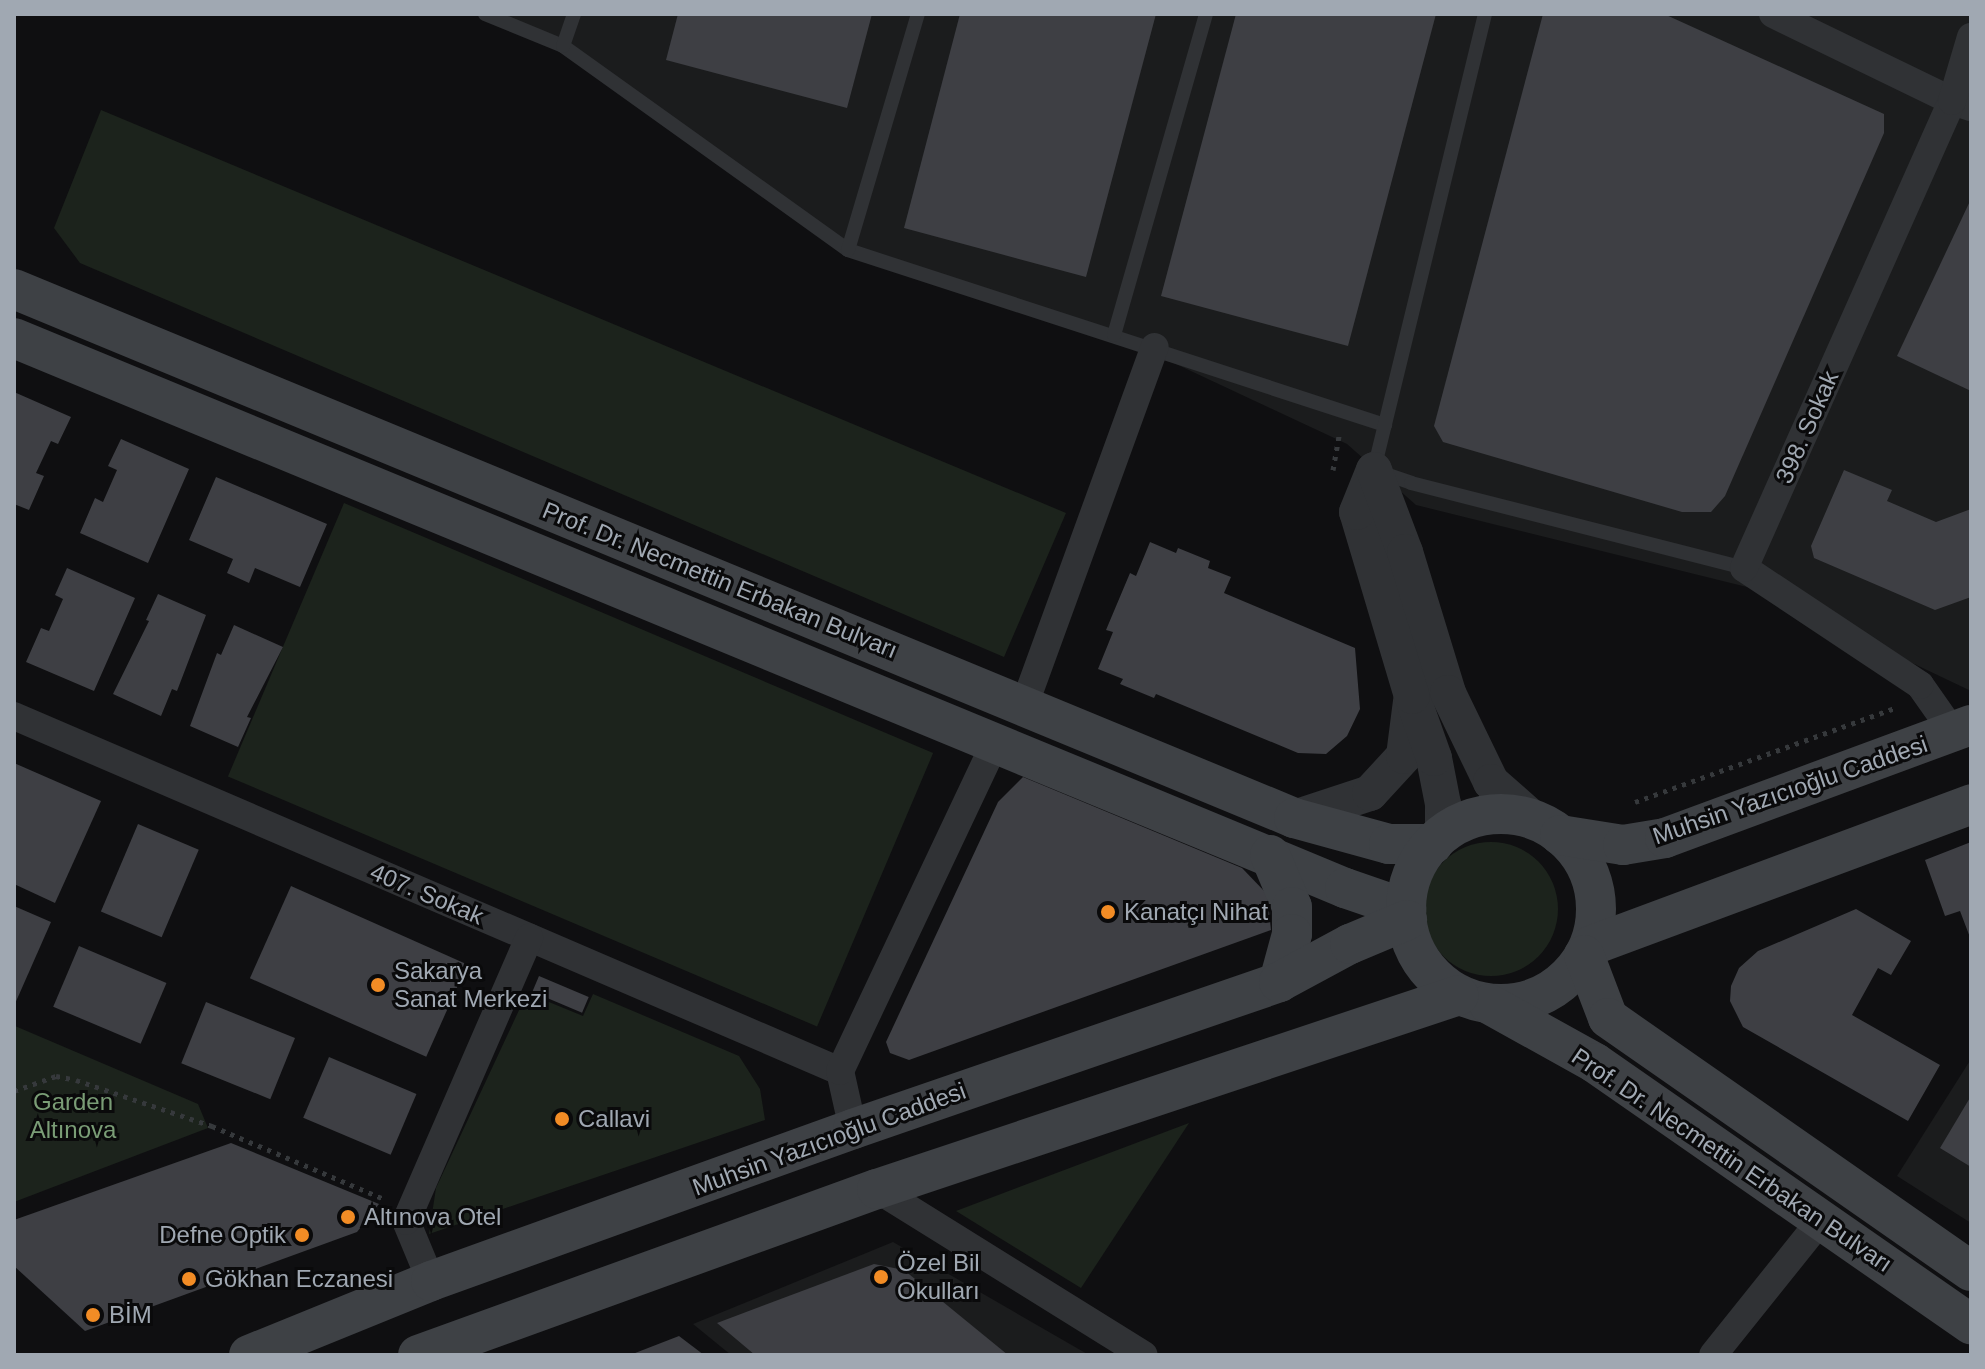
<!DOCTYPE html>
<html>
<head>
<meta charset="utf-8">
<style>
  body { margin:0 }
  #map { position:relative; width:1985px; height:1369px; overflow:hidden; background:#0f0f11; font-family:Helvetica,sans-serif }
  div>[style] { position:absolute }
  .built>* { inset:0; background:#1b1c1d }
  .green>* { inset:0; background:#1c231c; transform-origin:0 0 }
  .round { border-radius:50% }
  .building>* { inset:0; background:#3e3f44; transform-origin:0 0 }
  .path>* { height:5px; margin-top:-2.5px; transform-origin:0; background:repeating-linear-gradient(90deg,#36393c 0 4px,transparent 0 10px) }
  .service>* { height:14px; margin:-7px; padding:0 7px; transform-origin:7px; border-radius:7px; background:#303235 }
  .minor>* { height:28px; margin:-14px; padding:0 14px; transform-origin:14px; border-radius:14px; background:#303235 }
  .tertiary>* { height:36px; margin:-18px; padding:0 18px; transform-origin:18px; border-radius:18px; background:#303235 }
  .secondary>* { height:40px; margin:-20px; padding:0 20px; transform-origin:20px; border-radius:20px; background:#3e4145 }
  .secondary>.ring { margin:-20px; padding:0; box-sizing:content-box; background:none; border:40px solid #3e4145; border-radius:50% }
  .dots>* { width:22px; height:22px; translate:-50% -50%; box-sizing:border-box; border:4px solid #0a0a0b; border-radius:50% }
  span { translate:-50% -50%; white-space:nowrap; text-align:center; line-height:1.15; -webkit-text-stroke:6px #0a0a0b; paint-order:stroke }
  .street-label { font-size:24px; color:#a0a8b2 }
  .poi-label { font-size:24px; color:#a0a8b2 }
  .left { translate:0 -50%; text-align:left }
  .right { translate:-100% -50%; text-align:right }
  .park-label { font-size:24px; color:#7a9d76 }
  .frame { position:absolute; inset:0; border:16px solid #a0a8b2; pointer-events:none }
</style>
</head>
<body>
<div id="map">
  <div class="built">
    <i style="clip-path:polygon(485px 14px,1971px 14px,1971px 691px,1759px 590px,1416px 505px,1347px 444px,1114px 335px,848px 250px,563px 46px)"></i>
    <i style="clip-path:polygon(1971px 1059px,1971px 1223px,1897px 1176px)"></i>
    <i style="clip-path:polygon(893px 1242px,1089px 1355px,731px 1355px,693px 1324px)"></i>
  </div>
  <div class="green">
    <i style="clip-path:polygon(101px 110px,1066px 513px,1004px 657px,80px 263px,54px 228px)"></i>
    <i style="left:344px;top:503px;width:640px;height:297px;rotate:23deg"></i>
    <i class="round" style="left:1424px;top:842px;width:134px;height:134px"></i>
    <i style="clip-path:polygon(527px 993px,583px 1016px,593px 994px,739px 1056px,760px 1089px,765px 1120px,429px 1234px,436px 1188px)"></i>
    <i style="clip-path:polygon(15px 1026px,198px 1104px,208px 1128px,14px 1202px)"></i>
    <i style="clip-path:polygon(1189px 1123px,1081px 1288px,956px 1211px)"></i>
  </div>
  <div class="building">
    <i style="clip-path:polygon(678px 14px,872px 14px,847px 108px,666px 60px)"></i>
    <i style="clip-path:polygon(960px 14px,1156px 14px,1086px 277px,904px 228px)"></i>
    <i style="clip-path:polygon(1236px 14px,1436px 14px,1348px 346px,1161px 296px)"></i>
    <i style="clip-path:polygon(1543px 14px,1664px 14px,1884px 114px,1884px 133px,1725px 496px,1711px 512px,1682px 512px,1443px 442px,1434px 426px)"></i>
    <i style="clip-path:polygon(1971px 199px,1971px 391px,1897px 356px)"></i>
    <i style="clip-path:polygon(14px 392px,71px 417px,58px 444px,51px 441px,36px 473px,44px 476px,29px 510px,14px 504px)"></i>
    <i style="clip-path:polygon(121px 439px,189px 469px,148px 563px,80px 533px,95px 498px,103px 502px,117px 470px,108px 466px)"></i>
    <i style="clip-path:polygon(1844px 470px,1892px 490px,1887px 501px,1936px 522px,1971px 509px,1971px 597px,1935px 610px,1814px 558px,1811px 546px)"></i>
    <i style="clip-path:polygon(216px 477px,327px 524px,300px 587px,255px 568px,249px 583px,227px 573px,233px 559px,189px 540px)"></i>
    <i style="clip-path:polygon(1150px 542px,1176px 553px,1178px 548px,1210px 561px,1208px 568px,1231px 577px,1224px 593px,1355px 648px,1360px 709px,1347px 736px,1326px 754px,1298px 753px,1156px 694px,1154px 698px,1120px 684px,1123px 679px,1098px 669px,1113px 632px,1106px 630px,1130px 573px,1136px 576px)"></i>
    <i style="clip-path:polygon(67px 568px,135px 598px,94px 691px,26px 662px,41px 628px,49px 631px,63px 599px,55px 595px)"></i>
    <i style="clip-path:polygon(158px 594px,206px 615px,177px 691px,172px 689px,161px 716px,113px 694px,149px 621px,146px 620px)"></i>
    <i style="clip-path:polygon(234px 625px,283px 647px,247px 717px,251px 718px,238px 747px,190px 726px,217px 653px,221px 655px)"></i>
    <i style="clip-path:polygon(14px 763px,101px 801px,55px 903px,14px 884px)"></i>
    <i style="clip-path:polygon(1023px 777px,1242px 868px,1267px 894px,1271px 930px,909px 1060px,890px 1053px,886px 1042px,998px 802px)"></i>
    <i style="left:138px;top:824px;width:66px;height:95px;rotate:23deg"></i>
    <i style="clip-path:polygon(1971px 842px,1971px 940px,1960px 911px,1945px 916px,1925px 860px)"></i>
    <i style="left:291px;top:886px;width:193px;height:101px;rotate:24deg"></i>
    <i style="clip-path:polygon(14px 906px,51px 922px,14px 1006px)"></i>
    <i style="clip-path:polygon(1856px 909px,1911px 941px,1891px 975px,1878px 968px,1852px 1015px,1940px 1065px,1908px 1121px,1743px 1027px,1730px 1001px,1731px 986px,1739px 968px,1758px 951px)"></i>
    <i style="left:79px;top:946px;width:95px;height:66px;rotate:23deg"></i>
    <i style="left:539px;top:976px;width:54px;height:17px;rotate:23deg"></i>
    <i style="left:206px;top:1002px;width:96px;height:66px;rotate:22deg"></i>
    <i style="left:329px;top:1057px;width:95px;height:66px;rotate:23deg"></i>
    <i style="clip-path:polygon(1971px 1096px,1971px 1167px,1940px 1148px)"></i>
    <i style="clip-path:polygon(231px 1143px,379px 1204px,357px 1232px,85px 1331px,14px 1266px,14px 1220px)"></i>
    <i style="clip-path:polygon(874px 1264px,904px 1270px,1008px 1355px,755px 1355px,717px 1323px)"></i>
    <i style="clip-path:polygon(679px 1336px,704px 1355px,630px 1355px)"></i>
  </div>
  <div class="path">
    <i style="left:1333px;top:470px;width:35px;rotate:-80deg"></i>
    <i style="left:1635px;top:802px;width:279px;rotate:-19.9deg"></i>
    <i style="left:14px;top:1091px;width:45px;rotate:-19.7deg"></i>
    <i style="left:56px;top:1076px;width:20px;rotate:11deg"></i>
    <i style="left:76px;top:1080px;width:144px;rotate:18.7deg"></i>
    <i style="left:212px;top:1126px;width:187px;rotate:23deg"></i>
  </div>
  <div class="service">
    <i style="left:485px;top:14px;width:84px;rotate:22.3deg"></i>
    <i style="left:563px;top:46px;width:350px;rotate:35.6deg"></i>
    <i style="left:848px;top:250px;width:565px;rotate:18.05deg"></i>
    <i style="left:1485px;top:14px;width:469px;rotate:103.7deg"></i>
    <i style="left:1374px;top:470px;width:39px;rotate:19deg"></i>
    <i style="left:1411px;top:483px;width:344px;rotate:14.3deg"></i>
    <i style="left:563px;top:46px;width:34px;rotate:-71deg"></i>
    <i style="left:848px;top:250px;width:246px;rotate:-73.5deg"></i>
    <i style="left:1114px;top:335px;width:334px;rotate:-74deg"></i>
  </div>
  <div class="minor">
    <i style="left:1773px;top:14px;width:199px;rotate:25.9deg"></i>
    <i style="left:1952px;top:101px;width:20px;rotate:18deg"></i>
    <i style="left:1024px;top:706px;width:382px;rotate:-70deg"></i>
    <i style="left:14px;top:716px;width:899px;rotate:23.26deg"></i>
    <i style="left:1953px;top:732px;width:57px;rotate:-125.1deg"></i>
    <i style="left:1920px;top:685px;width:211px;rotate:-146.4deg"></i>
    <i style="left:1744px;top:568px;width:511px;rotate:-65.99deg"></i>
    <i style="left:1952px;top:101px;width:67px;rotate:-73.5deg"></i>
    <i style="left:853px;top:1129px;width:59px;rotate:-102.6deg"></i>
    <i style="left:840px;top:1071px;width:365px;rotate:-64.7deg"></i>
    <i style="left:877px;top:1189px;width:314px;rotate:31.9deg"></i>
    <i style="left:431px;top:1281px;width:65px;rotate:-112.6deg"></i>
    <i style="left:406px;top:1221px;width:309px;rotate:-66.5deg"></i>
    <i style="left:1713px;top:1355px;width:173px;rotate:-51.3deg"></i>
  </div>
  <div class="tertiary">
    <i style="left:1294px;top:818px;width:80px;rotate:-18.2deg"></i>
    <i style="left:1370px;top:793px;width:50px;rotate:-47.4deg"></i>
    <i style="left:1404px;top:756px;width:55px;rotate:-82.7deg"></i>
    <i style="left:1443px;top:833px;width:29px;rotate:-90deg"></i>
    <i style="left:1443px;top:804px;width:47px;rotate:-101.1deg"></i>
    <i style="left:1434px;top:758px;width:66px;rotate:-109.5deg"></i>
    <i style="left:1412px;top:696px;width:192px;rotate:-106.6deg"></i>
    <i style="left:1357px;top:512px;width:45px;rotate:-68deg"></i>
    <i style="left:1374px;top:470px;width:88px;rotate:69.3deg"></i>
    <i style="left:1405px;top:552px;width:147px;rotate:73deg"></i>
    <i style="left:1448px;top:693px;width:99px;rotate:64.2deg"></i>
    <i style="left:1491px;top:782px;width:56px;rotate:41.4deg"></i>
  </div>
  <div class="secondary">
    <i style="left:14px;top:289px;width:1385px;rotate:22.45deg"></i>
    <i style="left:1294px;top:818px;width:98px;rotate:15.3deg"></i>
    <i style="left:1389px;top:844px;width:44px"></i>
    <i style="left:14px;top:338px;width:1440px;rotate:22.45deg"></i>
    <i style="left:1345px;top:888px;width:65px;rotate:19deg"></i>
    <i class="ring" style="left:1406px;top:814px;width:150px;height:150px"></i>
    <i style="left:1560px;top:835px;width:64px;rotate:9deg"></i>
    <i style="left:1623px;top:845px;width:43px;rotate:-9.5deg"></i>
    <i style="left:1665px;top:838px;width:326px;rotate:-20.3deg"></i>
    <i style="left:1270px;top:855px;width:56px;rotate:67.1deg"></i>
    <i style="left:1292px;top:907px;width:27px;rotate:90deg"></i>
    <i style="left:1292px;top:934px;width:50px;rotate:105.2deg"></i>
    <i style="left:1590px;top:946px;width:407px;rotate:-20.4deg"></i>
    <i style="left:1584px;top:955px;width:67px;rotate:69.1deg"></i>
    <i style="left:1608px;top:1018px;width:442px;rotate:34.9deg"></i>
    <i style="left:1489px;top:1004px;width:121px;rotate:29.1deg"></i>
    <i style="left:1595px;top:1063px;width:458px;rotate:34.8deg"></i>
    <i style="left:249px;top:1355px;width:196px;rotate:-22.1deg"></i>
    <i style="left:431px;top:1281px;width:449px;rotate:-19.8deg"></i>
    <i style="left:853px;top:1129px;width:451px;rotate:-19deg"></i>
    <i style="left:1279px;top:982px;width:81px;rotate:-28.2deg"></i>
    <i style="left:1350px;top:944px;width:62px;rotate:-22.8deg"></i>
    <i style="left:418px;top:1355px;width:488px;rotate:-19.9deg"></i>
    <i style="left:877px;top:1189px;width:613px;rotate:-18.43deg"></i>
  </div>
  <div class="dots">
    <i style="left:1108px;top:912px;background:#f28c25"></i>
    <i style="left:378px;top:985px;background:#f28c25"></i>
    <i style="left:562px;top:1119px;background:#f28c25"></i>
    <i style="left:348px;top:1217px;background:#f28c25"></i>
    <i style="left:302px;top:1235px;background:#f28c25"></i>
    <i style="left:881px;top:1277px;background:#f28c25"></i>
    <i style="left:189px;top:1279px;background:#f28c25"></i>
    <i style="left:93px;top:1315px;background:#f28c25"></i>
  </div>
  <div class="street-label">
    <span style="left:1807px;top:427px;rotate:-66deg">398. Sokak</span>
    <span style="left:720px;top:580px;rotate:22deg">Prof. Dr. Necmettin Erbakan Bulvarı</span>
    <span style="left:1790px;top:790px;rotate:-19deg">Muhsin Yazıcıoğlu Caddesi</span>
    <span style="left:427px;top:894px;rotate:23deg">407. Sokak</span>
    <span style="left:829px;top:1139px;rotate:-20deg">Muhsin Yazıcıoğlu Caddesi</span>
    <span style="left:1732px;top:1160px;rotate:34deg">Prof. Dr. Necmettin Erbakan Bulvarı</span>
  </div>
  <div class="poi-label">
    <span class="left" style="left:1124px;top:912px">Kanatçı Nihat</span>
    <span class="left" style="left:394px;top:985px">Sakarya<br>Sanat Merkezi</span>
    <span class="left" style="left:578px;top:1119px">Callavi</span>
    <span class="left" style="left:364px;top:1217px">Altınova Otel</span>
    <span class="right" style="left:286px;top:1235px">Defne Optik</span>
    <span class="left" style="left:897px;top:1277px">Özel Bil<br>Okulları</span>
    <span class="left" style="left:205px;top:1279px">Gökhan Eczanesi</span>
    <span class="left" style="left:109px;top:1315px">BİM</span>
  </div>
  <div class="park-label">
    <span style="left:73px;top:1116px">Garden<br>Altınova</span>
  </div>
  <div class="frame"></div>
</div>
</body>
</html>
